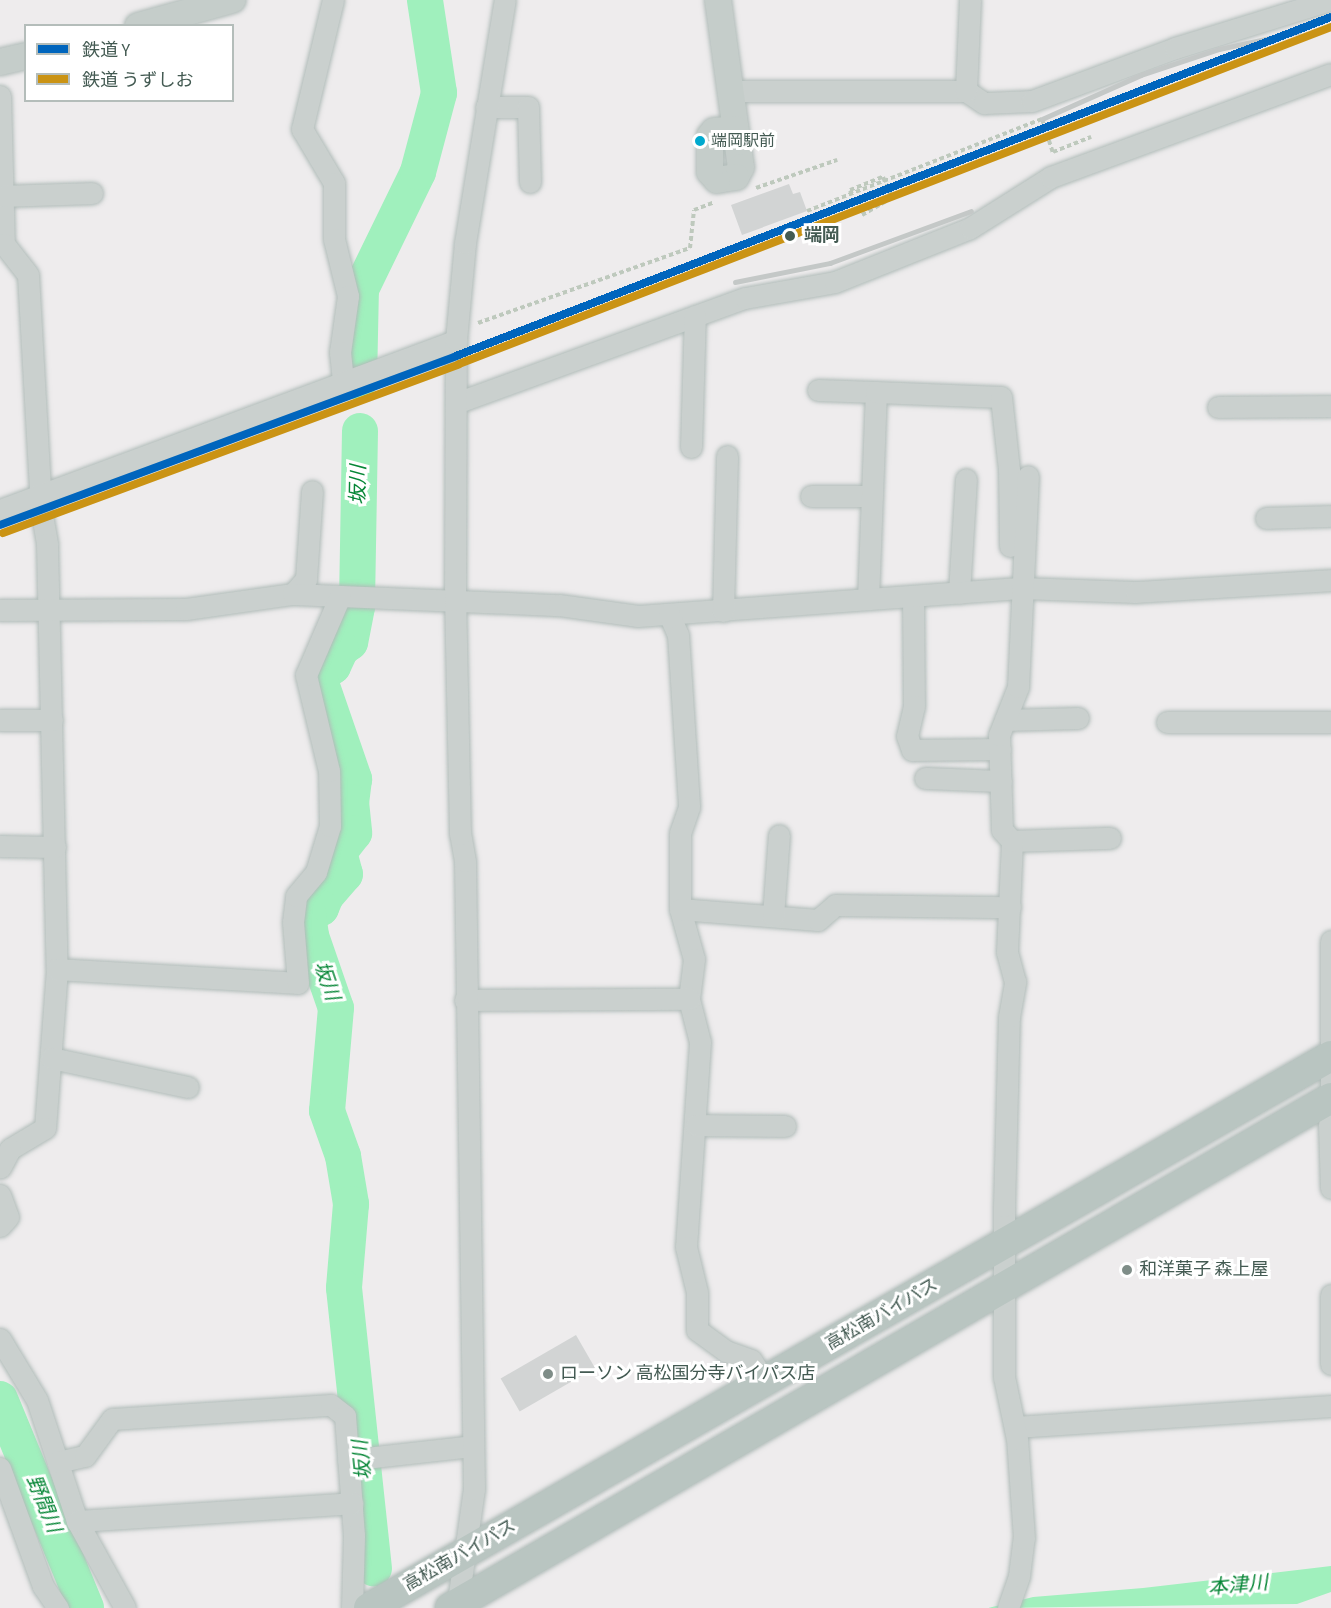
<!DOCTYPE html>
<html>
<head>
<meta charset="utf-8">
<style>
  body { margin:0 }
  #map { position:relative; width:1331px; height:1608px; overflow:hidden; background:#eeeced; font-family:"Source Sans 3","Noto Sans JP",sans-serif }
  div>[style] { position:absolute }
  .water>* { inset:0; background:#a0f0bd }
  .river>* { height:36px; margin:-18px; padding:0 18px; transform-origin:18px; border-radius:18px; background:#a0f0bd }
  .building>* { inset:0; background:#d2d4d4; transform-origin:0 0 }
  .path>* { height:4px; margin-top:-2px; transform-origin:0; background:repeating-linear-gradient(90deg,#bec9bd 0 4.5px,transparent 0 7.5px) }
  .roads { filter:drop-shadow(0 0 2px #b1bcb9) drop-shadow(0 0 2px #b1bcb9) }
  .minor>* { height:21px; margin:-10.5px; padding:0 10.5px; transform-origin:10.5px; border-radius:10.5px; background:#cad0ce }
  .major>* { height:26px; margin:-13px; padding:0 13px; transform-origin:13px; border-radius:13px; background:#c5cdca }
  .highway>* { height:30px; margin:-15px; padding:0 15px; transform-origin:15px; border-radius:15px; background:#b9c5c1 }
  .rail>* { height:4.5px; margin:-2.25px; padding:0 2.25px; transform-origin:2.25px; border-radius:2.25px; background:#c4c8c7 }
  .path-bridge>* { height:4px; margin-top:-2px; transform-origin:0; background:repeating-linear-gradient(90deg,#bec9bd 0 4.5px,transparent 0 7.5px) }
  .rail-1>* { height:8px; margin:-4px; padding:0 4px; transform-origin:4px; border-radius:4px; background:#0065bd }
  .rail-2>* { height:8px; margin:-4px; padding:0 4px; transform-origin:4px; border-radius:4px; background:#ca9314 }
  .dots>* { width:16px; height:16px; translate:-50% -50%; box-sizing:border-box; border:3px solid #fff; border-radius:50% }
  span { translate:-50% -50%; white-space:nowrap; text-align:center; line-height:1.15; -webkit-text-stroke:6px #fff; paint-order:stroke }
  .bus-label { font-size:16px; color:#435a52 }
  .left { translate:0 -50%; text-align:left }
  .stop-label { font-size:18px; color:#435a52; font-weight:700 }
  .poi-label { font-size:18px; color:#435a52 }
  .street-label { font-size:18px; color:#435a52 }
  .water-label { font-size:20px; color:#068636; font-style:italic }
  .legend { position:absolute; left:24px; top:24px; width:210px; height:78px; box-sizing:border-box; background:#fff; border:2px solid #b4bdba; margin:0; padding:8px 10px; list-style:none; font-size:18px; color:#435a52 }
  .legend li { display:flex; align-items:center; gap:12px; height:30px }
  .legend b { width:30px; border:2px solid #b4bdba }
</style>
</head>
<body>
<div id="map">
  <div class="water">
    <i style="clip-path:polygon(1331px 1566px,1331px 1592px,1297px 1604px,988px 1608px,1033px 1597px,1143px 1588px)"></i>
  </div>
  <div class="river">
    <i style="left:359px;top:382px;width:93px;rotate:-88.8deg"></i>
    <i style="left:361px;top:289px;width:130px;rotate:-64deg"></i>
    <i style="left:418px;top:172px;width:82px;rotate:-75.1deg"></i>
    <i style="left:439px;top:93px;width:94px;rotate:-98.6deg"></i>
    <i style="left:360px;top:431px;width:176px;rotate:91deg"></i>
    <i style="left:357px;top:607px;width:36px;rotate:101deg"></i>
    <i style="left:350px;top:642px;width:11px;rotate:142deg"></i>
    <i style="left:341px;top:649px;width:19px;rotate:115deg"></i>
    <i style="left:333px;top:666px;width:11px;rotate:146deg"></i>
    <i style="left:324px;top:672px;width:11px;rotate:105deg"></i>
    <i style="left:321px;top:683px;width:102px;rotate:71deg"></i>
    <i style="left:354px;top:779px;width:23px;rotate:97deg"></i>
    <i style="left:351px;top:802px;width:31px;rotate:84deg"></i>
    <i style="left:354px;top:833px;width:24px;rotate:128deg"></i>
    <i style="left:339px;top:852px;width:23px;rotate:75deg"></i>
    <i style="left:345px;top:874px;width:29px;rotate:131deg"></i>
    <i style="left:326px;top:896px;width:13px;rotate:113deg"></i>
    <i style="left:321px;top:908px;width:14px;rotate:155deg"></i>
    <i style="left:308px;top:914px;width:22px;rotate:82deg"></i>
    <i style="left:311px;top:936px;width:76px;rotate:70.9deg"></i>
    <i style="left:336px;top:1008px;width:103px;rotate:95deg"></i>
    <i style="left:327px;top:1111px;width:48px;rotate:70.4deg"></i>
    <i style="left:343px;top:1156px;width:49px;rotate:80.5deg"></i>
    <i style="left:351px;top:1204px;width:84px;rotate:94.8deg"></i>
    <i style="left:344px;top:1288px;width:282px;rotate:83.9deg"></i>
    <i style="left:0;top:1399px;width:226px;rotate:67.6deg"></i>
  </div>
  <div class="building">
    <i style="clip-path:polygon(789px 184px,793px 194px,800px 192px,807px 211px,742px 235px,731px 205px)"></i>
    <i style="left:576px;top:1335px;width:38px;height:87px;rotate:60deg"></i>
  </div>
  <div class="path">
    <i style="left:756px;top:188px;width:86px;rotate:-19.1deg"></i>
    <i style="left:852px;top:194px;width:4px;rotate:-117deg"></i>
    <i style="left:850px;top:190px;width:35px;rotate:-22deg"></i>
    <i style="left:807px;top:211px;width:252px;rotate:-21.4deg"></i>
    <i style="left:1042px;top:119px;width:35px;rotate:72deg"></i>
    <i style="left:1053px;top:152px;width:41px;rotate:-21.5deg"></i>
    <i style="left:862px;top:215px;width:34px;rotate:-30deg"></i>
    <i style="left:478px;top:323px;width:225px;rotate:-19.5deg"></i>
    <i style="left:690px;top:248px;width:38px;rotate:-84deg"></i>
    <i style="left:694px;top:210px;width:22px;rotate:-21deg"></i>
    <i style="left:476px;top:357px;width:33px;rotate:-21deg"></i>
  </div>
  <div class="roads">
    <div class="minor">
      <i style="left:333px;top:0;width:133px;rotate:103.5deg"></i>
      <i style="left:302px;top:129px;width:63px;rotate:59.3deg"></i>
      <i style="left:334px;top:183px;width:56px;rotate:90deg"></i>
      <i style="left:334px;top:239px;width:59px;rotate:76.2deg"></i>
      <i style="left:348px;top:296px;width:57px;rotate:98.1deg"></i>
      <i style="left:340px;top:352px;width:28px;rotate:84deg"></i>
      <i style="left:728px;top:91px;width:238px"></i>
      <i style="left:966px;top:91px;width:22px;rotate:34deg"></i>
      <i style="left:984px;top:103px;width:48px;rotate:-2.4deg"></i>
      <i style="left:1032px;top:101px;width:153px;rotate:-20.3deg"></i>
      <i style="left:1175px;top:48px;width:162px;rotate:-17.2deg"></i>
      <i style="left:966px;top:91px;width:91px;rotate:-87.5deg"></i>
      <i style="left:0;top:96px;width:148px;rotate:88.5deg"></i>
      <i style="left:4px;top:244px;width:39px;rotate:52deg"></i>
      <i style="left:28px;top:275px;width:234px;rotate:86.8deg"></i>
      <i style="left:41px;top:509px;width:36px;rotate:80deg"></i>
      <i style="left:47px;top:544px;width:425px;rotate:88.7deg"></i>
      <i style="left:57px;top:969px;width:159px;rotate:94.3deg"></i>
      <i style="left:45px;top:1128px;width:41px;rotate:149deg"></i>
      <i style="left:10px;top:1149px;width:21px;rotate:118deg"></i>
      <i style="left:486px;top:107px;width:42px"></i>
      <i style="left:528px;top:107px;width:75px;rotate:88.5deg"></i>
      <i style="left:3px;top:196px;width:89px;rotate:-1.9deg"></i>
      <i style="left:818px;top:390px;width:58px;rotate:2deg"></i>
      <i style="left:456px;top:403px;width:307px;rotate:-20deg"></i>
      <i style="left:745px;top:298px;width:91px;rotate:-10.1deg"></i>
      <i style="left:835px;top:282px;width:145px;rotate:-21.8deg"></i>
      <i style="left:970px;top:228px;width:96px;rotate:-32.2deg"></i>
      <i style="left:1051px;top:177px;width:298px;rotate:-20.2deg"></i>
      <i style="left:1218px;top:407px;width:113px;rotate:-0.5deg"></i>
      <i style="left:691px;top:447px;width:131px;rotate:-88.3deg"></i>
      <i style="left:811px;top:496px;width:61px"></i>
      <i style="left:0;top:510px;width:487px;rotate:-20.4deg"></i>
      <i style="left:1266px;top:518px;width:65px;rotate:-1.8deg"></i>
      <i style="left:959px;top:593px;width:114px;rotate:-86.5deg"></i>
      <i style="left:293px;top:594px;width:20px;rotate:-49deg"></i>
      <i style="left:306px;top:579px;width:88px;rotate:-86.1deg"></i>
      <i style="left:913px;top:596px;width:110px;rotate:89.5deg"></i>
      <i style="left:914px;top:706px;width:31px;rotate:103deg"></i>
      <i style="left:907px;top:736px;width:15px;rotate:70deg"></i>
      <i style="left:912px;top:750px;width:88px;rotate:-0.7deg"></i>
      <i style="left:868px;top:599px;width:207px;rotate:-87.8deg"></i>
      <i style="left:876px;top:392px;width:125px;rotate:2.3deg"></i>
      <i style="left:1001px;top:397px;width:73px;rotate:83.7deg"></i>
      <i style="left:1009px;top:470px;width:76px;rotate:89.2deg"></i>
      <i style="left:0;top:610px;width:186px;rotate:-0.3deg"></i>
      <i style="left:186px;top:609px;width:108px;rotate:-8deg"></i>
      <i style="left:293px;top:594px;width:266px;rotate:2.4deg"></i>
      <i style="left:559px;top:605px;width:80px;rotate:7.9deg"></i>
      <i style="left:638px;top:616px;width:384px;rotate:-4.2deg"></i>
      <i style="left:1021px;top:588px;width:115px;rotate:2deg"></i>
      <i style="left:1136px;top:592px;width:195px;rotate:-3.5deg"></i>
      <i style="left:723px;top:611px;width:155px;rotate:-88.5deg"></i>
      <i style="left:669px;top:614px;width:23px;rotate:67deg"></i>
      <i style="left:678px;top:635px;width:172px;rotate:86.3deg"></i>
      <i style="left:689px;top:807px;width:28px;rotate:109deg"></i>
      <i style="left:680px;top:833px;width:76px;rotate:90deg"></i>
      <i style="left:680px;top:909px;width:52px;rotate:74.4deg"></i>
      <i style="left:694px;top:959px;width:40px;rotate:97.1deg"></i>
      <i style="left:689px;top:999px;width:44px;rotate:75.7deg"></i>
      <i style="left:700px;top:1042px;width:205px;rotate:93.9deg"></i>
      <i style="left:686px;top:1247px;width:46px;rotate:76.3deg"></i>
      <i style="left:697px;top:1292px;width:38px;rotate:90deg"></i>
      <i style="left:697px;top:1330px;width:36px;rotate:36deg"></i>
      <i style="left:726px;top:1351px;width:27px;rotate:20deg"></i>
      <i style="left:751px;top:1360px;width:25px;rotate:56deg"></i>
      <i style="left:0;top:720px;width:52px"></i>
      <i style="left:1005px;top:720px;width:73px;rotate:-1.6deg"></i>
      <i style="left:1167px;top:722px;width:164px"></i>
      <i style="left:925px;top:778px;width:76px;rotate:2.3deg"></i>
      <i style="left:1012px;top:841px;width:98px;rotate:-1.8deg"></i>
      <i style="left:0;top:846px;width:55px;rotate:1deg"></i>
      <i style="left:680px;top:909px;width:138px;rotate:4.6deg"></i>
      <i style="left:818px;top:920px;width:23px;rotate:-41deg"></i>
      <i style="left:835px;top:905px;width:175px;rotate:0.7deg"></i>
      <i style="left:773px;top:916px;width:81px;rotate:-85.8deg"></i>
      <i style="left:1331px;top:941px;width:153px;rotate:90deg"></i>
      <i style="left:57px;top:969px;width:241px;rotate:3.3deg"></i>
      <i style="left:298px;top:983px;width:61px;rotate:-94.7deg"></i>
      <i style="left:293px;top:922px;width:26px;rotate:-83deg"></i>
      <i style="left:296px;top:896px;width:31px;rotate:-50deg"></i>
      <i style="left:316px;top:872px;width:48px;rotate:-73.1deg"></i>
      <i style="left:330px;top:826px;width:55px;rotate:-91deg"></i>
      <i style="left:329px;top:771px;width:99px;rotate:-103.5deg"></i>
      <i style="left:306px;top:675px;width:86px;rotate:-66.7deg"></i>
      <i style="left:465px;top:1000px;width:224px;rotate:-0.3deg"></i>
      <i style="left:51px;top:1058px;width:140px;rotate:12deg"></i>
      <i style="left:696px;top:1125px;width:89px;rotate:0.6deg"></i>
      <i style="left:1329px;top:1125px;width:63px;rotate:88.2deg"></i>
      <i style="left:0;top:1195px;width:23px;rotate:70deg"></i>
      <i style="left:8px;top:1217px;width:12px;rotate:132deg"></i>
      <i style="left:1331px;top:1295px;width:69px;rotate:90deg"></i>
      <i style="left:0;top:1339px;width:71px;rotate:58.8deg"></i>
      <i style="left:37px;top:1400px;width:127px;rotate:71.7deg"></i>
      <i style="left:77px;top:1521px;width:99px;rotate:61.1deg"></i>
      <i style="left:1015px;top:1427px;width:317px;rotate:-3.8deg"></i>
      <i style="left:348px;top:1460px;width:125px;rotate:-6.4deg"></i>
      <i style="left:58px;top:1462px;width:28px;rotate:-13deg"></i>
      <i style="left:85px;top:1456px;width:46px;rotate:-53.9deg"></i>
      <i style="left:112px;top:1419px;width:219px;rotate:-3.7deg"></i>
      <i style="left:331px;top:1405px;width:18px;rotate:38deg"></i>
      <i style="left:345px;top:1416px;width:120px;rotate:85.7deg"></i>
      <i style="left:354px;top:1536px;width:72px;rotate:91.6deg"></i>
      <i style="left:0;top:1468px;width:126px;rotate:70deg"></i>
      <i style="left:43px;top:1586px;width:27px;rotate:56deg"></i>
      <i style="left:77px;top:1521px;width:276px;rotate:-3.7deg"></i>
      <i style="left:457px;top:1608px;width:120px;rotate:-81.9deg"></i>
      <i style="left:474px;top:1489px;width:628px;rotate:-90.82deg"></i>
      <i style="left:465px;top:861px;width:27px;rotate:-100deg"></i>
      <i style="left:460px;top:834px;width:234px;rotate:-91.2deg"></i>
      <i style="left:455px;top:600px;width:260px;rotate:-89.8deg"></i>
      <i style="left:456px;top:340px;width:97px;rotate:-84.7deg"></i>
      <i style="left:465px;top:243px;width:246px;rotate:-80.7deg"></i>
      <i style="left:1008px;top:1608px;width:34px;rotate:-71deg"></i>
      <i style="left:1019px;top:1576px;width:38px;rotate:-83deg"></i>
      <i style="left:1024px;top:1538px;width:99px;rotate:-94deg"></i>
      <i style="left:1017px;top:1439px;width:63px;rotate:-101.8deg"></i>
      <i style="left:1004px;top:1377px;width:171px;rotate:-90deg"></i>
      <i style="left:1004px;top:1206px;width:189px;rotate:-88.5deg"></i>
      <i style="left:1009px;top:1017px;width:36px;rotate:-80deg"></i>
      <i style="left:1015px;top:982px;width:31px;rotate:-105deg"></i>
      <i style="left:1007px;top:952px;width:111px;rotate:-87.4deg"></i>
      <i style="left:1012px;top:841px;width:15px;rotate:-132deg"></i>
      <i style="left:1002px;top:830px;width:95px;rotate:-91.8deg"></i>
      <i style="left:999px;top:735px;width:52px;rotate:-68.4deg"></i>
      <i style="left:1018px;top:687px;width:211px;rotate:-87.3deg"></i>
    </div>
    <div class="major">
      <i style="left:718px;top:0;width:169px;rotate:82.2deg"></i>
      <i style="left:741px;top:167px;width:11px;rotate:117deg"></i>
      <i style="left:736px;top:177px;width:19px;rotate:171deg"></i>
      <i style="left:717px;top:180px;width:11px;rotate:-131deg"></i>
      <i style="left:710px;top:172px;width:36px;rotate:-90deg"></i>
      <i style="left:710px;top:136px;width:6px;rotate:-51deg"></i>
      <i style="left:714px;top:131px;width:21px;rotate:-5deg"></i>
      <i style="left:138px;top:26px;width:98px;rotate:-15.5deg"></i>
      <i style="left:0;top:62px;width:27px;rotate:-13deg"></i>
    </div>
    <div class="highway">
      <i style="left:369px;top:1608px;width:1109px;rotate:-29.85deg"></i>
      <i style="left:450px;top:1608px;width:1018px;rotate:-30.07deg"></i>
    </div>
  </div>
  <div class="rail">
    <i style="left:1042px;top:119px;width:108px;rotate:-24deg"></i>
    <i style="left:1141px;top:75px;width:82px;rotate:-18.4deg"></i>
    <i style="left:1219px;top:49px;width:81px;rotate:-12.1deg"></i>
    <i style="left:735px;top:282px;width:97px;rotate:-11.3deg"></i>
    <i style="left:830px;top:263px;width:150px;rotate:-20.2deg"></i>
  </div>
  <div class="path-bridge">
    <i style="left:883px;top:177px;width:23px;rotate:67deg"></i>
  </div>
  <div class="rail-1">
    <i style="left:0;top:525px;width:486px;rotate:-20.3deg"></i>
    <i style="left:456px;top:356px;width:938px;rotate:-21.18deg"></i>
  </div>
  <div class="rail-2">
    <i style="left:3px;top:533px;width:486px;rotate:-20.3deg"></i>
    <i style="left:459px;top:364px;width:935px;rotate:-21.13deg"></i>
  </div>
  <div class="dots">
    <i style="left:700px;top:141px;background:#00a9ce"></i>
    <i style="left:790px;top:236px;background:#435a52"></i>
    <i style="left:1127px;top:1270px;background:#7f8d88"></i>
    <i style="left:548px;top:1374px;background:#7f8d88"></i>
  </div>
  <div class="bus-label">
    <span class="left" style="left:711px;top:141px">端岡駅前</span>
  </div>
  <div class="stop-label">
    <span class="left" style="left:804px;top:236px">端岡</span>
  </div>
  <div class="poi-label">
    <span class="left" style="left:1139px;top:1270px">和洋菓子 森上屋</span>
    <span class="left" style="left:560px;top:1374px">ローソン 高松国分寺バイパス店</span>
  </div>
  <div class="street-label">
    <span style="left:882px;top:1315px;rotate:-30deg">高松南バイパス</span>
    <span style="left:460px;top:1556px;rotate:-30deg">高松南バイパス</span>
  </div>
  <div class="water-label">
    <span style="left:359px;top:485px;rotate:-89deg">坂川</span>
    <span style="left:326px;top:981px;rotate:71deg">坂川</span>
    <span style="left:363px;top:1460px;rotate:-96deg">坂川</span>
    <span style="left:43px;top:1504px;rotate:68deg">野間川</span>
    <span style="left:1238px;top:1586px;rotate:-5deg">本津川</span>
  </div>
  <ul class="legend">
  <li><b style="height:8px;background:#0065bd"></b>鉄道 Y</li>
  <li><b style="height:8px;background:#ca9314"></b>鉄道 うずしお</li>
  </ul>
</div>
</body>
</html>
